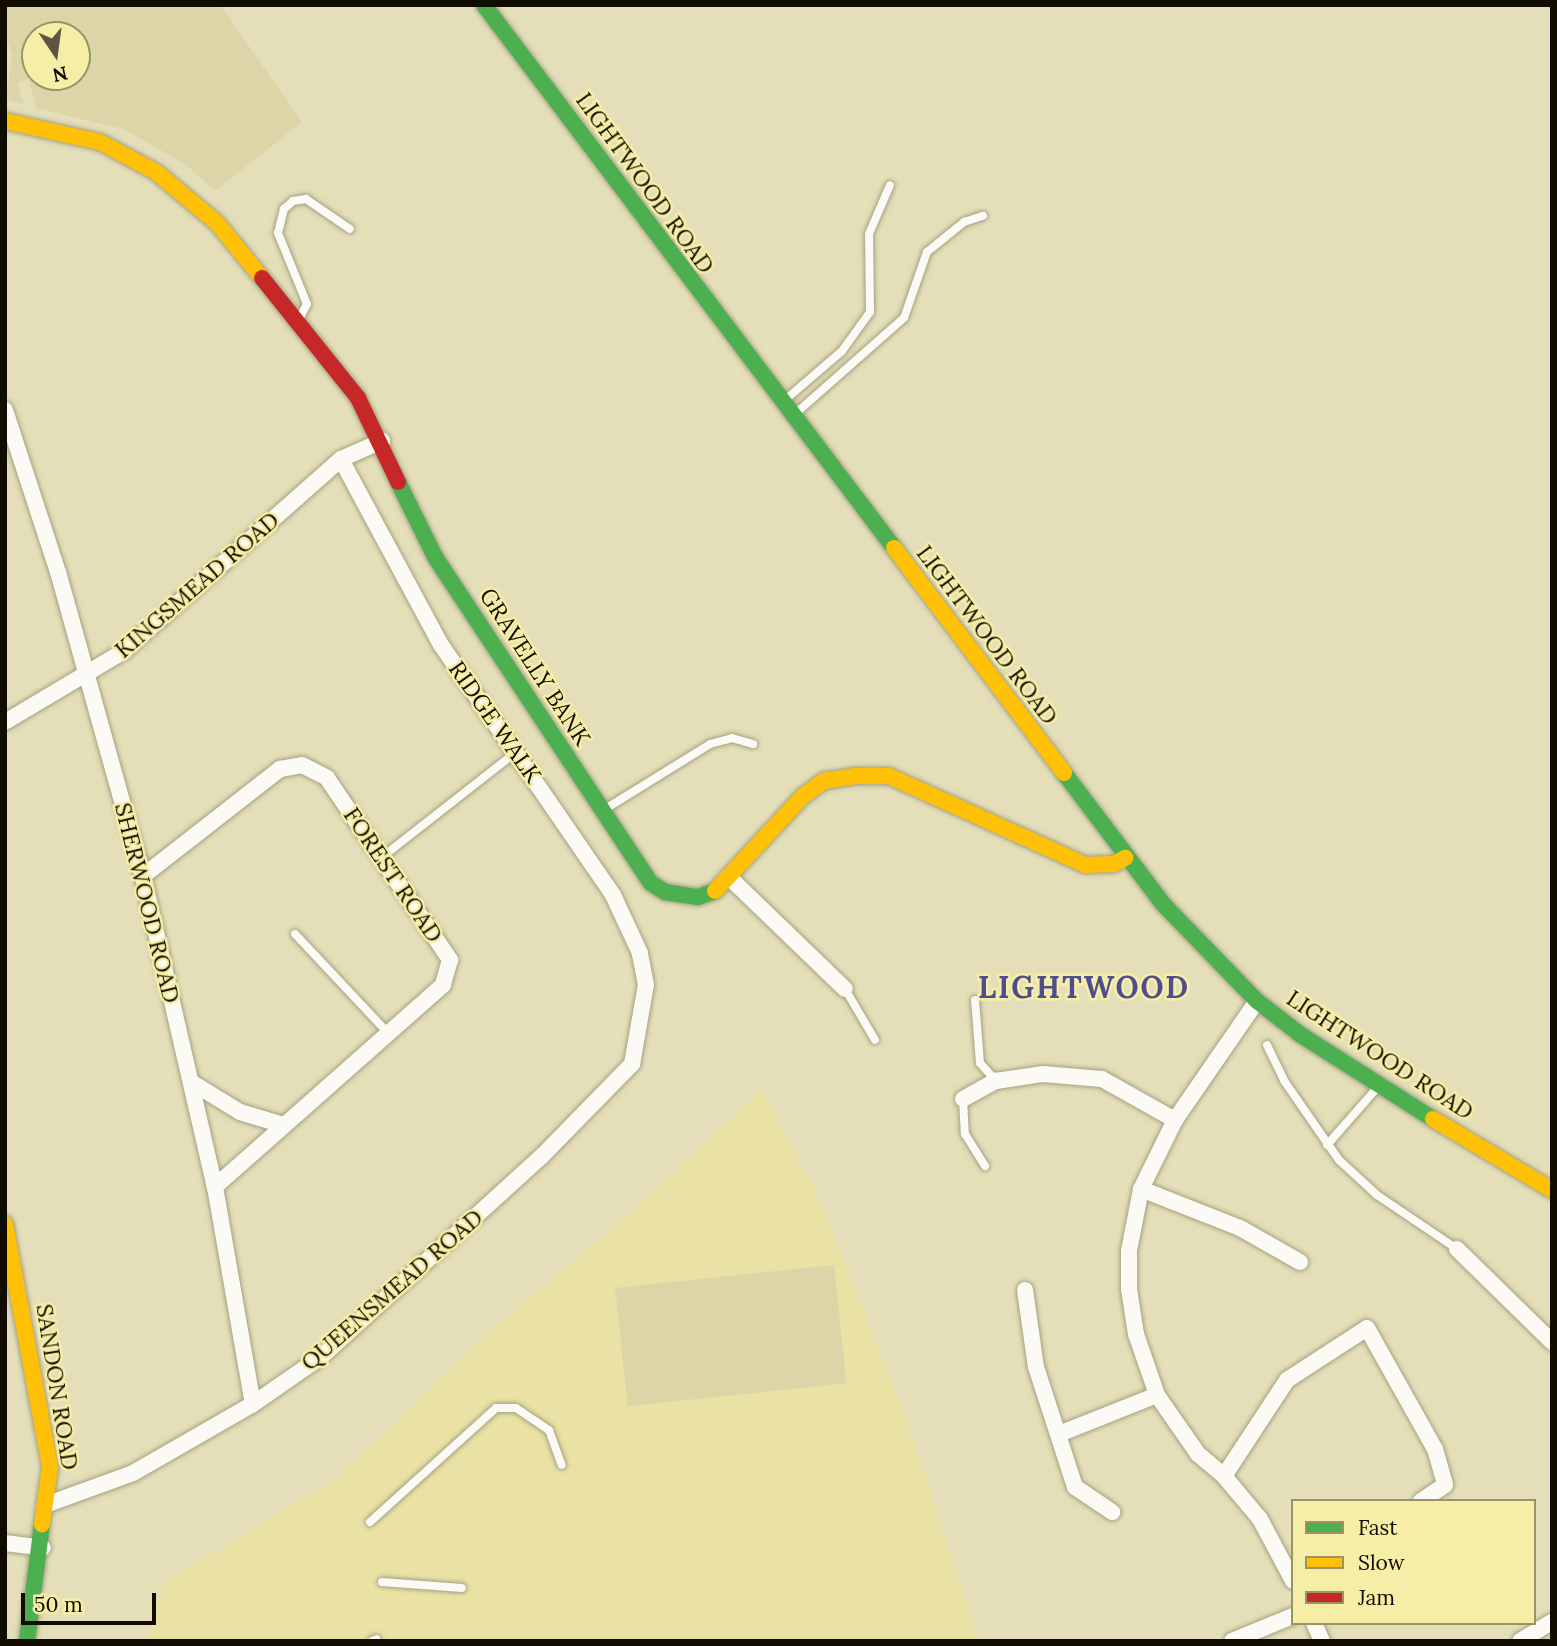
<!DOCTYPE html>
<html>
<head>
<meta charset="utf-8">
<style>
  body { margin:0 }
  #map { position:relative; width:1557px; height:1646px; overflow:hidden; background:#e4dfb8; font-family:Lora,serif }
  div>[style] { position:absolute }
  .built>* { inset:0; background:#eae2a4 }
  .green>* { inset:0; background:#dbd5a7; transform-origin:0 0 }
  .roads { filter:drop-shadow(0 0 2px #a5a182) drop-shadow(0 0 2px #a5a182) }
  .lane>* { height:8px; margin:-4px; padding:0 4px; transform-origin:4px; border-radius:4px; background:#fbfaf4 }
  .street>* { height:16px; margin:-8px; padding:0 8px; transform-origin:8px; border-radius:8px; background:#fbfaf4 }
  .fast>* { height:16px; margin:-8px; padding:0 8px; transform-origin:8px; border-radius:8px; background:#4caf50 }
  .slow>* { height:16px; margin:-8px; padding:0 8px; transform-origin:8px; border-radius:8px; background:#ffc107 }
  .jam>* { height:16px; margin:-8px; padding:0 8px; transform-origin:8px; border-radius:8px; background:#c62828 }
  span { translate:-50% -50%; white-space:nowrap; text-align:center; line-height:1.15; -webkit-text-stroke:5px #f6eea6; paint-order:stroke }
  .street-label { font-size:23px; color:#100d00 }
  .district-label { font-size:30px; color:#4f4e8d; font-weight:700; letter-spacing:2px }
  .frame { position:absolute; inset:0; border:7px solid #100d00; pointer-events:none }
  .legend { position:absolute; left:1291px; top:1499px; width:245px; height:126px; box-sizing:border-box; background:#f6eea6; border:2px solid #9a9464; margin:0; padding:9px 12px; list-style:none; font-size:21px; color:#100d00 }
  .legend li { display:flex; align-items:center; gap:14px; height:35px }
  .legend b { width:35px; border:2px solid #9a9464 }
  .north { position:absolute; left:21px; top:21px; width:70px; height:70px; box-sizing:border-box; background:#f6eea6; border:2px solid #9a9464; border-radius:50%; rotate:167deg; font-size:19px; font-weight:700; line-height:28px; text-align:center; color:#100d00 }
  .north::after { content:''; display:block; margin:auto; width:24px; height:32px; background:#5a5640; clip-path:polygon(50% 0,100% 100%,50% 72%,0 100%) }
  .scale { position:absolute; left:21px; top:1593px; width:135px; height:32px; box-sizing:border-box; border:4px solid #100d00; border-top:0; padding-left:9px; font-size:21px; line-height:24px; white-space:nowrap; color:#100d00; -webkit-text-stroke:5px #f6eea6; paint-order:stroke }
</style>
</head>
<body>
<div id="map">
  <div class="built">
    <i style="clip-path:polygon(762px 1089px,820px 1200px,852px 1280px,916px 1446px,979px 1641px,145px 1641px,165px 1582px,338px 1477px,490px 1331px,631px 1213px)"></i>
  </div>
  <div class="green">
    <i style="clip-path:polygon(evenodd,5px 5px,220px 5px,302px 122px,215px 191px,185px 164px,123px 129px,36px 108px,29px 79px,18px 82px,23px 104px,6px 99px,12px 54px,5px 35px,5px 5px,35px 35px,77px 35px,77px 77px,35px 77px,35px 35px)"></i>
    <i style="left:834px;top:1265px;width:119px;height:220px;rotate:84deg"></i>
  </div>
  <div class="roads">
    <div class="lane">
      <i style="left:298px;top:321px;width:19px;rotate:-62deg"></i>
      <i style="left:307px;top:304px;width:77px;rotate:-112.2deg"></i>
      <i style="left:278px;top:233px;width:25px;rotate:-76deg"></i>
      <i style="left:284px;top:209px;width:12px;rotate:-42deg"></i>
      <i style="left:293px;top:201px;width:13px;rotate:-9deg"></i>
      <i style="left:306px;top:199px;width:53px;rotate:34.3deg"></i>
      <i style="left:785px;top:400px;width:75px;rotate:-40.7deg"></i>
      <i style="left:842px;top:351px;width:48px;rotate:-54.3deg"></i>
      <i style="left:870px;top:312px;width:78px;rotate:-90.7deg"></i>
      <i style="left:869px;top:234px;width:53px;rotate:-66.8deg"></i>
      <i style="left:795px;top:414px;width:145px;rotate:-41.4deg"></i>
      <i style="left:904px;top:318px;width:70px;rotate:-70.8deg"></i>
      <i style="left:927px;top:252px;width:48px;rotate:-39deg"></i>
      <i style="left:964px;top:222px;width:20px;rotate:-18deg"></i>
      <i style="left:602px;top:811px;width:127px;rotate:-31.8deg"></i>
      <i style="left:710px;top:744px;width:23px;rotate:-15deg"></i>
      <i style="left:732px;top:738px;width:22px;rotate:16deg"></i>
      <i style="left:381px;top:858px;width:172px;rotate:-38.1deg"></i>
      <i style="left:295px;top:934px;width:136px;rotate:46.8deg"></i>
      <i style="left:845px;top:989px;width:59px;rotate:59.5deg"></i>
      <i style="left:975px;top:1000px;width:63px;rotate:85.5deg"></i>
      <i style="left:980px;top:1063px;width:24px;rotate:48deg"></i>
      <i style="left:1267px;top:1045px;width:41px;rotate:64.1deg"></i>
      <i style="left:1285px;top:1082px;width:95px;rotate:55.3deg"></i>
      <i style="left:1339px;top:1160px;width:52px;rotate:42.6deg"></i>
      <i style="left:1377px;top:1195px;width:97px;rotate:34deg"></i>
      <i style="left:963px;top:1099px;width:35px;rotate:87deg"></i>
      <i style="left:965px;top:1134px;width:38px;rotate:58deg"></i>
      <i style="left:1327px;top:1145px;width:74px;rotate:-48.8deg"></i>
      <i style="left:370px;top:1522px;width:170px;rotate:-42.1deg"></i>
      <i style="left:496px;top:1408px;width:20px"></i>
      <i style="left:516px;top:1408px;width:40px;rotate:34deg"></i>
      <i style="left:549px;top:1430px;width:37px;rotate:70deg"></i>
      <i style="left:382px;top:1582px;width:80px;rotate:4.3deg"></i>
      <i style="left:372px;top:1641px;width:5px;rotate:-22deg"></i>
    </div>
    <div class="street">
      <i style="left:5px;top:410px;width:170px;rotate:71.9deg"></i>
      <i style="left:58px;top:572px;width:316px;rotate:74.4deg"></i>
      <i style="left:143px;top:876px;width:319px;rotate:77deg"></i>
      <i style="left:215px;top:1187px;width:220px;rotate:80.1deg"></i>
      <i style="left:5px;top:722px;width:139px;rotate:-30.8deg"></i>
      <i style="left:124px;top:651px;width:290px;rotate:-41.5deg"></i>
      <i style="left:341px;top:459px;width:45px;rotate:-23.7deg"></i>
      <i style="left:143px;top:876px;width:174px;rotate:-38deg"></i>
      <i style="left:280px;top:769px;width:22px;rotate:-10deg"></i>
      <i style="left:302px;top:765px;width:28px;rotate:27deg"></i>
      <i style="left:327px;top:778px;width:220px;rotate:55.9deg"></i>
      <i style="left:450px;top:960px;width:26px;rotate:106deg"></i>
      <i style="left:443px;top:985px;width:305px;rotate:138.5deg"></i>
      <i style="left:731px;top:879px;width:158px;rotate:44deg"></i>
      <i style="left:1257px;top:1001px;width:145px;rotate:124.6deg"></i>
      <i style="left:1175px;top:1120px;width:77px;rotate:116.2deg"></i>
      <i style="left:1141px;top:1189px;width:63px;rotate:101deg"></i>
      <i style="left:1129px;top:1251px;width:38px;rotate:90deg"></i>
      <i style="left:1129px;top:1289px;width:46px;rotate:81.2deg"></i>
      <i style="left:1136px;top:1334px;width:65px;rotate:71deg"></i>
      <i style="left:1157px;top:1395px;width:72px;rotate:55.2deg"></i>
      <i style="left:1198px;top:1454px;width:34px;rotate:40deg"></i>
      <i style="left:1224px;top:1476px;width:56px;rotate:50.1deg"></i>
      <i style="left:1260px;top:1519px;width:70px;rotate:62deg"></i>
      <i style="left:191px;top:1082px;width:57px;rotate:31.5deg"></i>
      <i style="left:240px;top:1112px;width:45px;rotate:16.8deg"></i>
      <i style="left:963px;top:1099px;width:38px;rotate:-29deg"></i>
      <i style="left:996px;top:1081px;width:48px;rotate:-8.5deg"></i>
      <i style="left:1043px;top:1074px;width:59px;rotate:4.8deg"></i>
      <i style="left:1102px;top:1079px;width:84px;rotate:29.3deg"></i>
      <i style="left:1141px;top:1189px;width:106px;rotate:21.5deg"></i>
      <i style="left:1240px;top:1228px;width:69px;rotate:29.5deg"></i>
      <i style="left:1457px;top:1249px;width:133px;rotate:44.4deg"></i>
      <i style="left:1025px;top:1290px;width:78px;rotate:81.9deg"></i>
      <i style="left:1036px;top:1367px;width:126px;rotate:72deg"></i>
      <i style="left:1075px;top:1487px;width:45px;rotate:34deg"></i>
      <i style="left:1059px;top:1434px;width:105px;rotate:-21.7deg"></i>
      <i style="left:1224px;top:1476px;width:115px;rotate:-56.7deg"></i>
      <i style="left:1287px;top:1380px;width:95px;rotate:-33deg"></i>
      <i style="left:1367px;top:1328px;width:139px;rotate:60.7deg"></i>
      <i style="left:1435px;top:1449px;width:37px;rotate:74deg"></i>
      <i style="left:1445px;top:1485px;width:29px;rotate:146deg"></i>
      <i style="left:48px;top:1504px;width:90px;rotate:-20deg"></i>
      <i style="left:133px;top:1473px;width:138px;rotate:-29.9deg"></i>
      <i style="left:253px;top:1404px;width:83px;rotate:-34.7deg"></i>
      <i style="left:321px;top:1357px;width:296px;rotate:-42.3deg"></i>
      <i style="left:540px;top:1158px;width:132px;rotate:-45.6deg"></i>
      <i style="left:632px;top:1064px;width:80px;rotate:-80deg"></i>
      <i style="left:646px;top:985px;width:33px;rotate:-101deg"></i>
      <i style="left:640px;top:953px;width:64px;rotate:-115deg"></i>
      <i style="left:613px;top:895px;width:303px;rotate:-124.5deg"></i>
      <i style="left:441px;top:645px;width:211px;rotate:-118.3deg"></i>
      <i style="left:5px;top:1543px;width:38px;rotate:7deg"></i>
      <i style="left:1314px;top:1623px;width:20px;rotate:66deg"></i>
      <i style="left:1232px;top:1641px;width:66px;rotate:-22.3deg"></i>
      <i style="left:1520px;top:1641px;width:37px;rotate:-31deg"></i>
    </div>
    <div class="fast">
      <i style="left:484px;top:5px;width:680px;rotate:52.94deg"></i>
      <i style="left:398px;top:482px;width:84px;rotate:63.7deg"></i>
      <i style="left:435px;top:557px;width:391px;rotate:56.5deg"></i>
      <i style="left:651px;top:883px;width:17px;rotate:33deg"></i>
      <i style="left:665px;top:892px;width:33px;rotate:9deg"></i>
      <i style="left:698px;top:897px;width:18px;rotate:-19deg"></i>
      <i style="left:1064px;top:773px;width:164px;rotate:52.9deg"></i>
      <i style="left:1163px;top:904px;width:135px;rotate:45.9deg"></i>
      <i style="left:1257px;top:1001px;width:56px;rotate:37.7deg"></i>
      <i style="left:1301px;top:1035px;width:156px;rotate:32.5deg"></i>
      <i style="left:27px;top:1641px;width:118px;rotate:-82.7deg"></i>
    </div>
    <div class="slow">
      <i style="left:5px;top:121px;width:97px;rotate:12.5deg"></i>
      <i style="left:100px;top:142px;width:64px;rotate:28.2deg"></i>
      <i style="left:156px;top:172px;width:80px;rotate:39.9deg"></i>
      <i style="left:217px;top:223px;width:71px;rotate:50.7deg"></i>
      <i style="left:894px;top:548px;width:282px;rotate:52.9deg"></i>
      <i style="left:715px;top:891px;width:129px;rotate:-47.2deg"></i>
      <i style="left:803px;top:796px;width:26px;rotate:-36deg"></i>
      <i style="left:824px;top:781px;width:30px;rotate:-9deg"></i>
      <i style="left:854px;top:776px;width:35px"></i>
      <i style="left:889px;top:776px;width:215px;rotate:24.4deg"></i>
      <i style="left:1085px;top:865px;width:29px;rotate:-2deg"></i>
      <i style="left:1114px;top:864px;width:13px;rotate:-29deg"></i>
      <i style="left:1433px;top:1119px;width:139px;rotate:30.8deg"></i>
      <i style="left:5px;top:1224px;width:247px;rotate:79.5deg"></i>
      <i style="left:50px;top:1467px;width:58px;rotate:98deg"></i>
    </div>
    <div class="jam">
      <i style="left:262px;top:278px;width:154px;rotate:51.3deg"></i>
      <i style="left:358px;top:398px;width:93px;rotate:64.5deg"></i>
    </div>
  </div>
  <div class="street-label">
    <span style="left:645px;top:183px;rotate:54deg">LIGHTWOOD ROAD</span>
    <span style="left:197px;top:585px;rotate:-41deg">KINGSMEAD ROAD</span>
    <span style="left:987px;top:635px;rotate:53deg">LIGHTWOOD ROAD</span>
    <span style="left:535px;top:667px;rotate:57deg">GRAVELLY BANK</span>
    <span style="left:495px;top:722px;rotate:55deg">RIDGE WALK</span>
    <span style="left:393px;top:875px;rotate:56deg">FOREST ROAD</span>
    <span style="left:147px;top:903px;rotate:76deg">SHERWOOD ROAD</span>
    <span style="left:1380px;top:1055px;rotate:33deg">LIGHTWOOD ROAD</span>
    <span style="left:392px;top:1290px;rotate:-41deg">QUEENSMEAD ROAD</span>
    <span style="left:57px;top:1387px;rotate:81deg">SANDON ROAD</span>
  </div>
  <div class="district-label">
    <span style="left:1084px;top:987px">LIGHTWOOD</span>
  </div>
  <div class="frame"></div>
  <ul class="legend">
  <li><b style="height:9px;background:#4caf50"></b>Fast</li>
  <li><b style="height:9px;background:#ffc107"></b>Slow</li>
  <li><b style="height:9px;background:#c62828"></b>Jam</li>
  </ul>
  <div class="north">N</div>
  <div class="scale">50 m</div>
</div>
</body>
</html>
